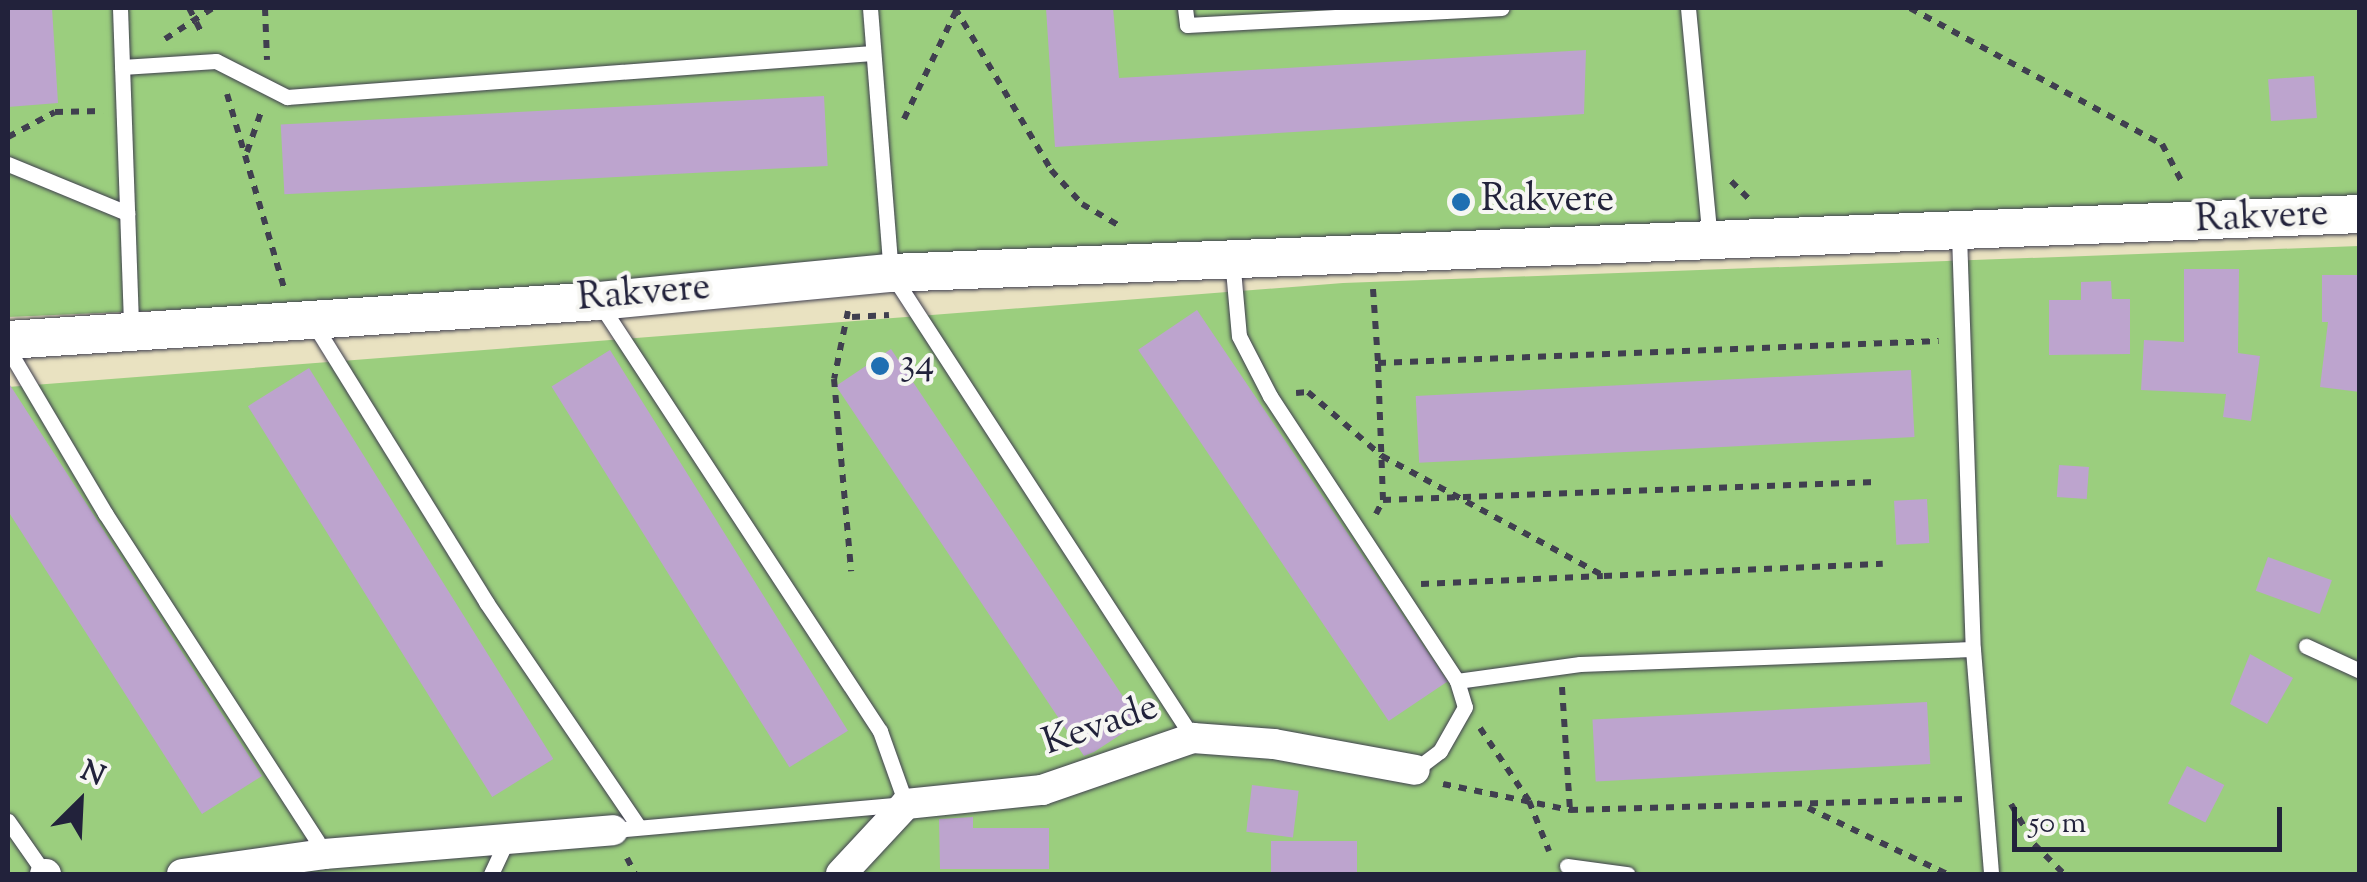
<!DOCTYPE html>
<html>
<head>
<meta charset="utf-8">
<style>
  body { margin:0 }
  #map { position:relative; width:2367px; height:882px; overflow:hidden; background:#e9e2c1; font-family:"Sorts Mill Goudy",serif }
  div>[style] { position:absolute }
  .green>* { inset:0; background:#9bce7e }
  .building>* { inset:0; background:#bda4ce; transform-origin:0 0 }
  .path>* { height:6px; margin-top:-3px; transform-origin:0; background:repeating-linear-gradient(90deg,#403f4f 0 8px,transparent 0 16px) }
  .roads { filter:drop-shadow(0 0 2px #403f4f) drop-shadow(0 0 2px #403f4f) }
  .service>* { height:15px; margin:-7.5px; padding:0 7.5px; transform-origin:7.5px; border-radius:7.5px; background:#fff }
  .minor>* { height:30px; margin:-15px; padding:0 15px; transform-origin:15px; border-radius:15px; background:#fff }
  .tertiary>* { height:38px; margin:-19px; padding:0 19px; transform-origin:19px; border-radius:19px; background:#fff }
  .dots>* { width:28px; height:28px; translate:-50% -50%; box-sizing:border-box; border:5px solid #f6f6f2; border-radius:50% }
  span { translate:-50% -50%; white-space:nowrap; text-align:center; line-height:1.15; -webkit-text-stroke:8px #f6f6f2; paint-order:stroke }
  .poi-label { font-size:38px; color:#22223b }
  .left { translate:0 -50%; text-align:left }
  .street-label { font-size:38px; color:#22223b }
  .frame { position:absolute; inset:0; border:10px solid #22223b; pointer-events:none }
  .north { position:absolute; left:30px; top:752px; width:100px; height:100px; -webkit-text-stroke:8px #f6f6f2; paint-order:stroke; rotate:24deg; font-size:28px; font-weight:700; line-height:40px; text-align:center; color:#22223b }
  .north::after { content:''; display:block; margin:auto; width:35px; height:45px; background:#22223b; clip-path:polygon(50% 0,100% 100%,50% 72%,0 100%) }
  .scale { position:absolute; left:2012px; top:807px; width:270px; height:45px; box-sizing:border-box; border:5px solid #22223b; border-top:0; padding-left:12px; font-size:30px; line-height:35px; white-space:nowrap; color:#22223b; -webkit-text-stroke:8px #f6f6f2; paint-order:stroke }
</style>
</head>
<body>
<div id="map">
  <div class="green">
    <i style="clip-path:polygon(8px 8px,2359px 8px,2359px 216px,8px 317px)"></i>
    <i style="clip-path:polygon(2359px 246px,2359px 874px,8px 874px,8px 387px,1343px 283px)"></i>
  </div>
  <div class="building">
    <i style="clip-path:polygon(8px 8px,52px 8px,58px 103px,8px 107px)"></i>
    <i style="clip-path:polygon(1046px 8px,1113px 8px,1119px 78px,1586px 50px,1584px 114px,1055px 147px)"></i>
    <i style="left:2314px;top:76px;width:42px;height:46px;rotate:86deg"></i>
    <i style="left:824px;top:96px;width:70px;height:544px;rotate:87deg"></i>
    <i style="clip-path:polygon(2184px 269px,2239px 269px,2238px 353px,2260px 356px,2251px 421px,2223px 417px,2226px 394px,2141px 390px,2144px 340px,2184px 342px)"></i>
    <i style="clip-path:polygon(2322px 275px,2360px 275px,2360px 392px,2320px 387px,2328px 322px,2322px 322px)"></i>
    <i style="clip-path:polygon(2111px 281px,2112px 299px,2130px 299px,2130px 354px,2049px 355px,2049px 300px,2081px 300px,2081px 282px)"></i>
    <i style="left:1197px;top:310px;width:448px;height:71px;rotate:56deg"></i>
    <i style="clip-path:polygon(891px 349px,1140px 722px,1094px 752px,1084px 756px,836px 386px)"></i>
    <i style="left:610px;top:350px;width:449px;height:69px;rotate:58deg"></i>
    <i style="left:309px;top:368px;width:461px;height:72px;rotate:58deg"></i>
    <i style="left:1911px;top:370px;width:67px;height:496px;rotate:87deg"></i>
    <i style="clip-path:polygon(8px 382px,262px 776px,202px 814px,8px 511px)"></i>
    <i style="left:2059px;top:465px;width:30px;height:32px;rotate:4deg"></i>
    <i style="left:1927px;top:499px;width:44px;height:33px;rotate:87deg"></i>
    <i style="left:2268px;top:557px;width:68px;height:36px;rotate:20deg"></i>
    <i style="clip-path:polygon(2250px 654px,2293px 678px,2267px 724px,2230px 704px)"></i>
    <i style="left:1927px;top:702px;width:62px;height:335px;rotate:87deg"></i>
    <i style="left:2187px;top:766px;width:42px;height:42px;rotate:27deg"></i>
    <i style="left:1252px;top:785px;width:47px;height:47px;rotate:7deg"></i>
    <i style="clip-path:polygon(973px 817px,973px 828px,1049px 828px,1049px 869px,940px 869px,939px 819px)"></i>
    <i style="left:1357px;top:841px;width:33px;height:86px;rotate:90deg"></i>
  </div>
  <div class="path">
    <i style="left:189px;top:8px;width:31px;rotate:63deg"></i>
    <i style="left:265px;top:8px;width:52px;rotate:87.8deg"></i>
    <i style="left:955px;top:8px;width:188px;rotate:59.3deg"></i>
    <i style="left:1051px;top:170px;width:46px;rotate:47.6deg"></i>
    <i style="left:1082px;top:204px;width:44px;rotate:30.1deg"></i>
    <i style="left:1910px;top:8px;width:286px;rotate:28.4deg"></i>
    <i style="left:2162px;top:144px;width:47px;rotate:62.4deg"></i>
    <i style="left:165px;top:39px;width:57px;rotate:-32.9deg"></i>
    <i style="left:227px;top:94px;width:202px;rotate:73.6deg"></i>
    <i style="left:904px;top:119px;width:122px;rotate:-64.3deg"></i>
    <i style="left:8px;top:137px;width:53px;rotate:-28deg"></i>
    <i style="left:55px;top:112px;width:48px;rotate:-1.2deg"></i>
    <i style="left:247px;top:152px;width:42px;rotate:-70.7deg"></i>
    <i style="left:1731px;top:181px;width:27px;rotate:45deg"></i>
    <i style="left:1373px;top:289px;width:74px;rotate:86.1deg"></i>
    <i style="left:848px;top:311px;width:69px;rotate:101.6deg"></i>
    <i style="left:834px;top:379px;width:193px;rotate:84.9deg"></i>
    <i style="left:852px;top:317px;width:37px;rotate:-3deg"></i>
    <i style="left:1296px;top:393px;width:12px;rotate:-5deg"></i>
    <i style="left:1308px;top:392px;width:98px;rotate:40.9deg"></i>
    <i style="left:1382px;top:456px;width:252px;rotate:28.4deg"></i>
    <i style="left:1604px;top:576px;width:279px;rotate:-2.5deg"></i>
    <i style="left:1383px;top:500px;width:137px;rotate:-92.1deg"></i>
    <i style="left:1378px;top:363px;width:561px;rotate:-2.25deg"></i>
    <i style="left:1376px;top:514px;width:16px;rotate:-63deg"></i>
    <i style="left:1383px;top:500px;width:493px;rotate:-2.1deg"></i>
    <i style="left:1421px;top:584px;width:182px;rotate:-2.5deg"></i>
    <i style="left:1562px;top:687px;width:123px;rotate:86.3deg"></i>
    <i style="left:1570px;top:810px;width:394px;rotate:-1.6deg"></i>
    <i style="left:1480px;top:728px;width:88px;rotate:56.1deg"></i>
    <i style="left:1529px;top:801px;width:54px;rotate:68.2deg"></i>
    <i style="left:1443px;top:784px;width:130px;rotate:11.6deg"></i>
    <i style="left:2011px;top:804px;width:46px;rotate:60.1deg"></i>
    <i style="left:2034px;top:844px;width:42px;rotate:45deg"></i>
    <i style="left:1808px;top:808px;width:154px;rotate:25.4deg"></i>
    <i style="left:627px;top:858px;width:18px;rotate:63deg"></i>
  </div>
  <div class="roads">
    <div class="service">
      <i style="left:120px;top:8px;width:322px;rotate:88deg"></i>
      <i style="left:870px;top:8px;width:266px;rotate:85.5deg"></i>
      <i style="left:891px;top:273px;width:554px;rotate:57deg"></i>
      <i style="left:1185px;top:8px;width:17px;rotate:83deg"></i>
      <i style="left:1187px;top:25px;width:315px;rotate:-3.1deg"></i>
      <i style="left:1688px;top:8px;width:233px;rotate:84.6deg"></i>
      <i style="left:122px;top:67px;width:94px;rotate:-3.7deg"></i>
      <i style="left:216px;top:61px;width:80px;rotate:26.9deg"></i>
      <i style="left:287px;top:97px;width:587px;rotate:-4.3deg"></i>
      <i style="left:8px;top:164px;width:129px;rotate:22.4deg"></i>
      <i style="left:1959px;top:234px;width:415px;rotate:88.1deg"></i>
      <i style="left:1973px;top:649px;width:226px;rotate:85.4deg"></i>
      <i style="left:1232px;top:258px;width:78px;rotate:84.9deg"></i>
      <i style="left:1239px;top:336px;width:68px;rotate:62.7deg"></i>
      <i style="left:1270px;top:396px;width:341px;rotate:56.7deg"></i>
      <i style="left:1457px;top:681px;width:27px;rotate:73deg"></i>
      <i style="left:1465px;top:707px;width:51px;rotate:119.6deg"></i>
      <i style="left:1440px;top:751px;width:31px;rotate:143deg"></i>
      <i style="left:600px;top:304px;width:511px;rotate:56.75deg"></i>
      <i style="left:880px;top:731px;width:77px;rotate:70.4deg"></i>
      <i style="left:906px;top:804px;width:294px;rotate:174.9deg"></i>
      <i style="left:312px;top:321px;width:331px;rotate:58.2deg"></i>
      <i style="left:486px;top:602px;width:271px;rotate:55.8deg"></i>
      <i style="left:8px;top:349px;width:191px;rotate:59.4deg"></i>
      <i style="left:105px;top:513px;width:391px;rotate:57.1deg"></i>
      <i style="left:2306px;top:646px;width:60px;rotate:24.8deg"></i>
      <i style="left:1457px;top:681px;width:124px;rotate:-7.9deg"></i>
      <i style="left:1580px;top:664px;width:393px;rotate:-2.2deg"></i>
      <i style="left:8px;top:821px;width:65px;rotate:55.1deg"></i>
      <i style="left:1567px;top:866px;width:61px;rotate:7.6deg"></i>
      <i style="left:491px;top:874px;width:40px;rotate:-65deg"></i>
    </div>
    <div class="minor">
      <i style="left:45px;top:874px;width:1px"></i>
      <i style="left:182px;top:874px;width:143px;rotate:-8deg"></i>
      <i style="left:324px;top:854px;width:290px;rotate:-4.7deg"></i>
      <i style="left:841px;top:874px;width:96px;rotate:-47.1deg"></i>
      <i style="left:906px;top:804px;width:137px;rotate:-5.9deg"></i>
      <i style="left:1042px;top:790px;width:160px;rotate:-19deg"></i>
      <i style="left:1193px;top:738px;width:81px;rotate:4.2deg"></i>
      <i style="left:1274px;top:744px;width:143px;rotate:10.4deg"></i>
    </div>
    <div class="tertiary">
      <i style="left:8px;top:340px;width:591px;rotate:-3.78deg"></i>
      <i style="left:598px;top:301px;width:294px;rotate:-5.5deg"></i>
      <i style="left:891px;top:273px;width:1470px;rotate:-2.3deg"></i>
    </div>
  </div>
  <div class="dots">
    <i style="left:1461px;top:202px;background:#1f6fb2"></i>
    <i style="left:880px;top:366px;background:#1f6fb2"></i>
  </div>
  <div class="poi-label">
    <span class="left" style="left:1481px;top:202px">Rakvere</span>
    <span class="left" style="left:900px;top:366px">34</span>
  </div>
  <div class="street-label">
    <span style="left:2262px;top:219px;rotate:-3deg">Rakvere</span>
    <span style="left:644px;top:295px;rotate:-5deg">Rakvere</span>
    <span style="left:1101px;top:727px;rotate:-19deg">Kevade</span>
  </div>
  <div class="frame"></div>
  <div class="north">N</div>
  <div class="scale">50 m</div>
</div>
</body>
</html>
